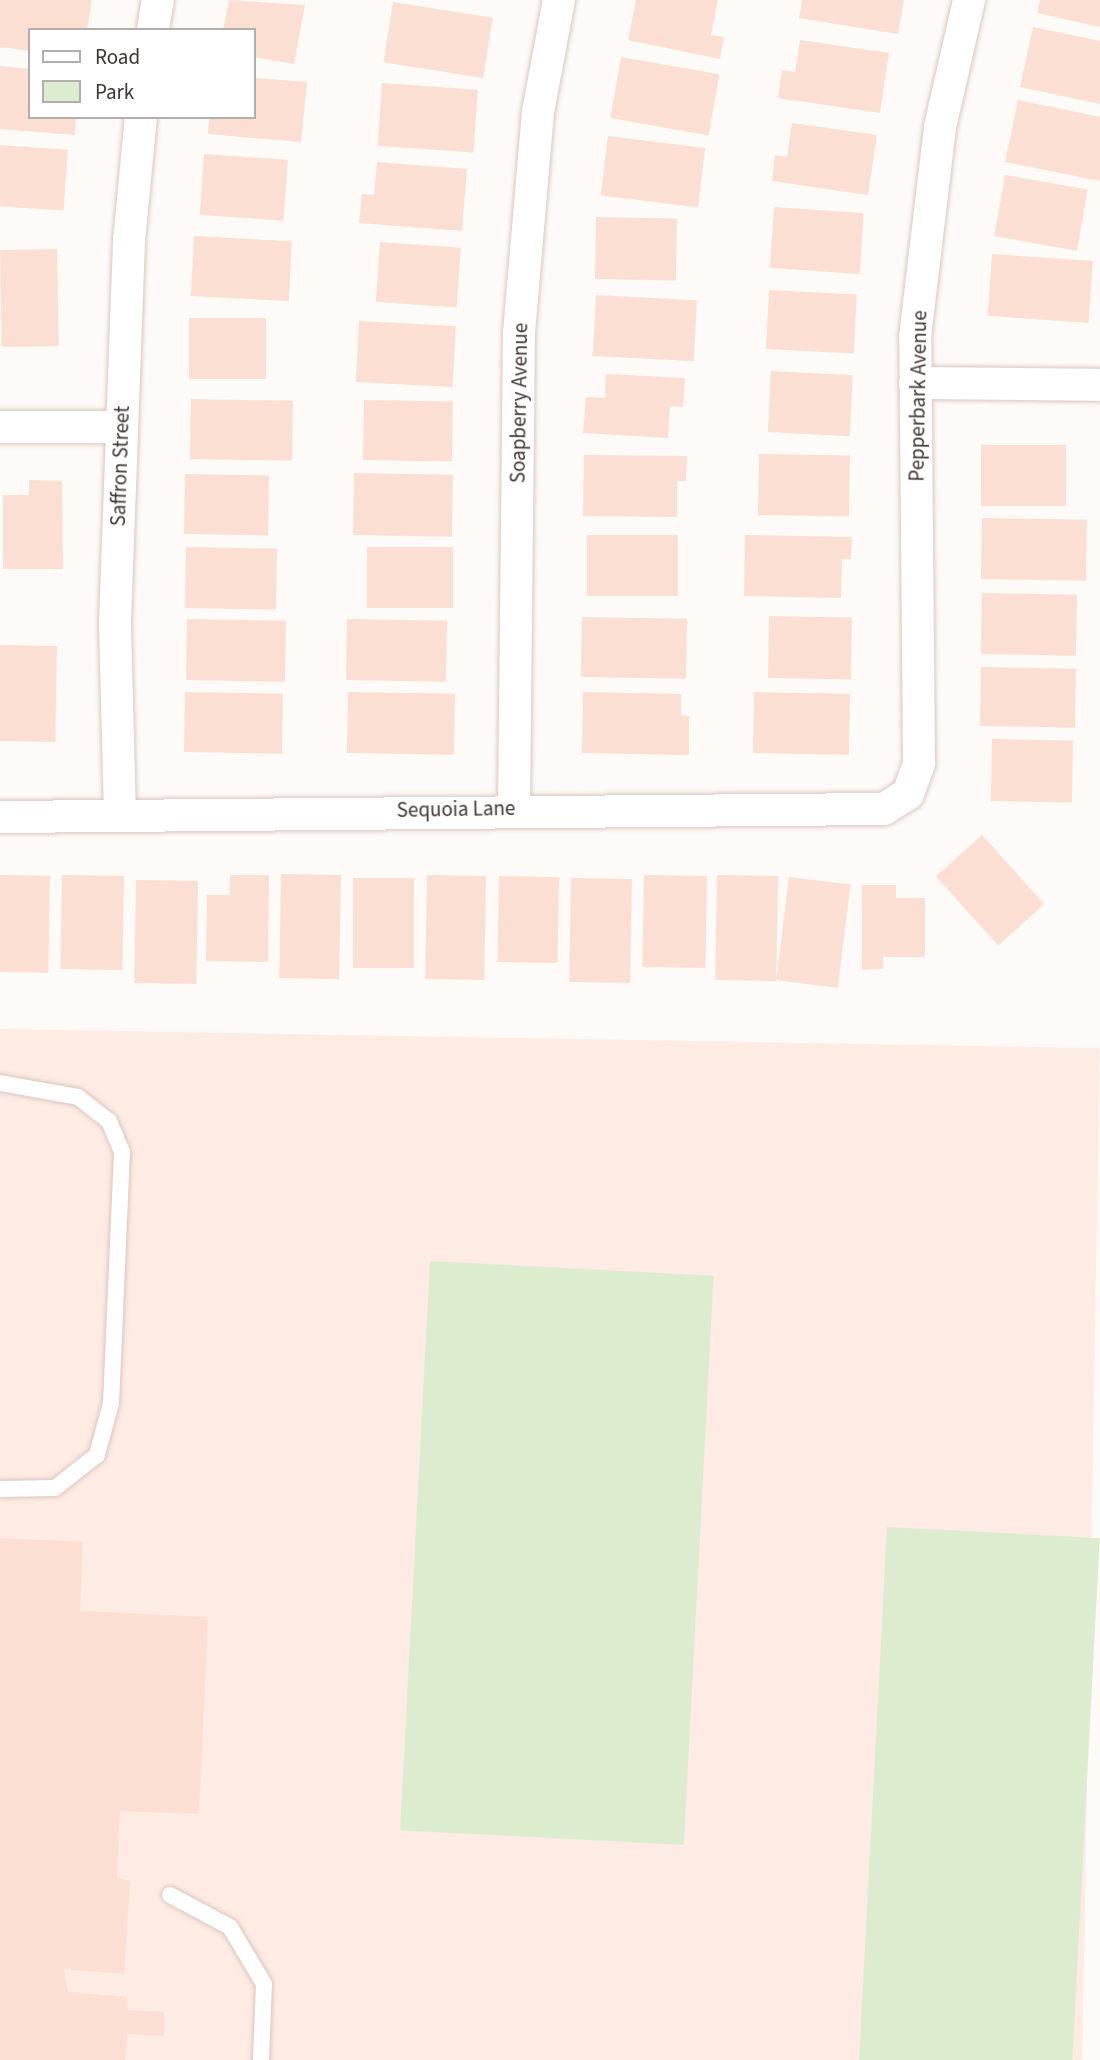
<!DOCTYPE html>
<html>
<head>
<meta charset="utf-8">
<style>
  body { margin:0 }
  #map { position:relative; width:1100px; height:2060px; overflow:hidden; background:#fefaf8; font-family:"Source Sans 3",sans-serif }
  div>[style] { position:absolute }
  .built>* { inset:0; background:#fdebe4; transform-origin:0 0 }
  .green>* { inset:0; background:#dbeccf; transform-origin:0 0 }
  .building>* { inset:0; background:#fcdfd3; transform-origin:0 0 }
  .roads { filter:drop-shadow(0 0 2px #dbc6be) drop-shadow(0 0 2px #dbc6be) }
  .lane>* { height:16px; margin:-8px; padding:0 8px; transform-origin:8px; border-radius:8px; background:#fff }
  .street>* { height:32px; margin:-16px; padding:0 16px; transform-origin:16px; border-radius:16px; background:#fff }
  span { translate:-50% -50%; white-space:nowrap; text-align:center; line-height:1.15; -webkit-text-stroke:5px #fff; paint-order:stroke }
  .street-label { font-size:21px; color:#3e3532 }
  .legend { position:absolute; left:28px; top:28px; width:228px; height:91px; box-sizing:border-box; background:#fff; border:2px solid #b2aead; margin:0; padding:9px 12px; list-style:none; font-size:21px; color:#3e3532 }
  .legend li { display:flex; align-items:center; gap:14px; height:35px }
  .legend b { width:35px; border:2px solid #b2aead }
</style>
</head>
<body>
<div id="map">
  <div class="built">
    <i style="left:0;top:1029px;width:1100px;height:1031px;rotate:1deg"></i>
  </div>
  <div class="green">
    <i style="left:430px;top:1261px;width:284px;height:570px;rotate:3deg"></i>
    <i style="left:887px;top:1527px;width:213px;height:534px;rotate:3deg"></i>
  </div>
  <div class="building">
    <i style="clip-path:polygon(0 0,92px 0,87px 30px,30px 30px,30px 51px,0 47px)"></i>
    <i style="clip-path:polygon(229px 0,305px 5px,294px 64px,254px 57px,254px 30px,223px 30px)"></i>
    <i style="clip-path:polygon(636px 0,718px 0,711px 35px,724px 37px,720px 59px,628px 40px)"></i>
    <i style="clip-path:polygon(802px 0,904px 0,898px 34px,799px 18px)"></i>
    <i style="clip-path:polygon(1040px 0,1100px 0,1100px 27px,1037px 13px)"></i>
    <i style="left:393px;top:2px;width:101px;height:61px;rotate:9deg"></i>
    <i style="clip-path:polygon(1033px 27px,1100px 41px,1100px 104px,1020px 87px)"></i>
    <i style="clip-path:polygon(800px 40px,889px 53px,880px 113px,778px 98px,782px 70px,795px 72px)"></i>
    <i style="left:621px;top:57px;width:100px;height:62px;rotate:10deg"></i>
    <i style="clip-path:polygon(0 66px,30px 69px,30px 117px,76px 117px,75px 135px,0 129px)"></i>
    <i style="clip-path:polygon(254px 78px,307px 82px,301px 142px,208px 134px,209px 117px,254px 117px)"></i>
    <i style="left:382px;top:83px;width:96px;height:63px;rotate:4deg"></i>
    <i style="clip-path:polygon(1018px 100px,1100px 117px,1100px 181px,1005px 162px)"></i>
    <i style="clip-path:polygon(792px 123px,877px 135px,868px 195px,772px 181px,775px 155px,787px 157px)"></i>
    <i style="left:608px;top:136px;width:98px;height:60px;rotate:7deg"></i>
    <i style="left:0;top:145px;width:68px;height:61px;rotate:4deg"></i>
    <i style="left:204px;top:154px;width:84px;height:61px;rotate:4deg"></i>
    <i style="clip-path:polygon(377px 162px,467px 169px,462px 231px,359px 223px,362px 194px,374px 195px)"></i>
    <i style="left:1005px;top:175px;width:84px;height:62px;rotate:10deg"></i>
    <i style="left:774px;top:207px;width:90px;height:61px;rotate:4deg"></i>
    <i style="left:596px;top:217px;width:81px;height:62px;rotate:1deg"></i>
    <i style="left:194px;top:236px;width:98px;height:60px;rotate:3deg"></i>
    <i style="left:380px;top:242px;width:81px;height:60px;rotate:4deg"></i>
    <i style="left:57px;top:249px;width:97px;height:57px;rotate:89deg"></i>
    <i style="left:992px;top:254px;width:101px;height:62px;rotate:4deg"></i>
    <i style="left:769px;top:290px;width:88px;height:59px;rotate:3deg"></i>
    <i style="left:596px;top:295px;width:101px;height:61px;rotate:3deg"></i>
    <i style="left:189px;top:318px;width:77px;height:61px"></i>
    <i style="left:359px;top:321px;width:97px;height:61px;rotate:3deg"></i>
    <i style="left:771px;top:371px;width:82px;height:61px;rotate:3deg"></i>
    <i style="clip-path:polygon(606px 374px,685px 378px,683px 407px,670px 406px,668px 438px,583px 433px,586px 397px,605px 398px)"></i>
    <i style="left:191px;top:399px;width:102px;height:60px;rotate:1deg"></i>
    <i style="left:364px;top:400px;width:89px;height:60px;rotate:1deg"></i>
    <i style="left:981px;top:445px;width:85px;height:61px"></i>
    <i style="left:759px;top:454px;width:91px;height:61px;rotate:1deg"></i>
    <i style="clip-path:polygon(584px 455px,687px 456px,686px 481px,677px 481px,677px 517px,583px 516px)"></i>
    <i style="left:354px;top:473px;width:99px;height:62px;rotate:1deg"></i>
    <i style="left:185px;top:474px;width:84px;height:60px;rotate:1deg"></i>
    <i style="clip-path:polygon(29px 480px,62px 481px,63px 569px,3px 569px,3px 495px,29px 495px)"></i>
    <i style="left:982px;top:518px;width:105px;height:61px;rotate:1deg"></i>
    <i style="left:587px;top:535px;width:91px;height:61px"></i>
    <i style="clip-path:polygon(745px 535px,852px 537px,851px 559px,842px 559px,841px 598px,744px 596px)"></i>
    <i style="left:186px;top:547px;width:91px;height:61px;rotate:1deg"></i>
    <i style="left:367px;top:547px;width:86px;height:61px"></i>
    <i style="left:982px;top:593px;width:95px;height:61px;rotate:1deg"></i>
    <i style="left:769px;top:616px;width:83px;height:62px;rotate:1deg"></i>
    <i style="left:582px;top:617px;width:105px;height:60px;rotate:1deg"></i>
    <i style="left:187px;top:619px;width:99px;height:61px;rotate:1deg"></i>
    <i style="left:347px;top:619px;width:100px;height:61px;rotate:1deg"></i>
    <i style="left:0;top:645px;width:57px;height:96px;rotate:1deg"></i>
    <i style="left:981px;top:667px;width:95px;height:59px;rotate:1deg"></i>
    <i style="left:185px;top:692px;width:98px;height:60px;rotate:1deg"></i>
    <i style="left:348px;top:692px;width:107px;height:61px;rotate:1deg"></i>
    <i style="clip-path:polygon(583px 692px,681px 694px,681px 715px,689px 716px,689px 755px,582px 753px)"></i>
    <i style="left:754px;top:692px;width:96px;height:61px;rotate:1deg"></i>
    <i style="left:992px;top:739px;width:81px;height:62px;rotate:1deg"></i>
    <i style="left:982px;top:835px;width:93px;height:62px;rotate:48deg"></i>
    <i style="left:281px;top:874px;width:60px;height:104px;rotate:1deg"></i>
    <i style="left:0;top:875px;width:50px;height:97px;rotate:1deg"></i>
    <i style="left:62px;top:875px;width:62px;height:94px;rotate:1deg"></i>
    <i style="clip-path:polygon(230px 875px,269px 875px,268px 962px,206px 961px,207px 895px,230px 895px)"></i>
    <i style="left:427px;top:875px;width:59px;height:104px;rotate:1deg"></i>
    <i style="left:644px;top:875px;width:63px;height:92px;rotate:1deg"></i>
    <i style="left:717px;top:875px;width:61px;height:105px;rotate:1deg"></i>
    <i style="left:499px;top:876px;width:60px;height:86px;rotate:1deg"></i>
    <i style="left:789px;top:877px;width:62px;height:104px;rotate:7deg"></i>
    <i style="left:353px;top:878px;width:61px;height:90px"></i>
    <i style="left:571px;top:878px;width:61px;height:104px;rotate:1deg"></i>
    <i style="left:136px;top:880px;width:62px;height:103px;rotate:1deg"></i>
    <i style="clip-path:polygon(862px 885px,896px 885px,896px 898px,925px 898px,925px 957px,883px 957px,883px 969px,862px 970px)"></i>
    <i style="clip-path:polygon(0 1538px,83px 1542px,80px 1611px,208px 1617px,199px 1814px,120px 1811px,117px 1877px,130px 1881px,124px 1974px,64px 1969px,68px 1992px,126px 1997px,128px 2010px,164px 2012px,164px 2036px,127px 2034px,125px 2060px,0 2060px)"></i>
  </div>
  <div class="roads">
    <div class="lane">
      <i style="left:0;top:1083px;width:79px;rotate:10.2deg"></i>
      <i style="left:78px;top:1097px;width:39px;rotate:38deg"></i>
      <i style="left:109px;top:1121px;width:34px;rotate:67deg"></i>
      <i style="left:122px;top:1152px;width:251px;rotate:92.5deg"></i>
      <i style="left:111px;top:1403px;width:54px;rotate:105.1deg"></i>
      <i style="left:97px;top:1455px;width:53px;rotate:141.8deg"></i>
      <i style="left:55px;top:1488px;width:55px;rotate:179deg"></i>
      <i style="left:170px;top:1895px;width:68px;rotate:28.1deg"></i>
      <i style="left:230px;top:1927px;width:66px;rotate:59.2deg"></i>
      <i style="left:264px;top:1984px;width:76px;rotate:92.3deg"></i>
    </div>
    <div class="street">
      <i style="left:153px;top:30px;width:30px;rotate:-81deg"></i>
      <i style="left:915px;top:383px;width:185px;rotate:0.6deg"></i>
      <i style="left:0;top:427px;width:122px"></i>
      <i style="left:514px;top:808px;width:475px;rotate:-89.4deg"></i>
      <i style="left:519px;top:333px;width:222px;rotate:-85.1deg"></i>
      <i style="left:538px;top:112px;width:114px;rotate:-79.4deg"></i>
      <i style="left:120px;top:815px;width:192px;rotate:-91.5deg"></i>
      <i style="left:115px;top:623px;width:382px;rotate:-87.9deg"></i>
      <i style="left:129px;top:241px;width:125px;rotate:-84.5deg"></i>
      <i style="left:0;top:817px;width:884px;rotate:-0.52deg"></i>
      <i style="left:884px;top:809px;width:28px;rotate:-32deg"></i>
      <i style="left:908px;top:794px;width:33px;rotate:-70deg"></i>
      <i style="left:919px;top:763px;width:426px;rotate:-90.5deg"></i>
      <i style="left:915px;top:337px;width:211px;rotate:-83.2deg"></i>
      <i style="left:940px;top:127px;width:130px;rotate:-77.1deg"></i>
    </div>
  </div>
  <div class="street-label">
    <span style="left:918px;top:396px;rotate:-89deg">Pepperbark Avenue</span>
    <span style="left:519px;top:403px;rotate:-89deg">Soapberry Avenue</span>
    <span style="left:120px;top:466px;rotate:-88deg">Saffron Street</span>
    <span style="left:456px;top:809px;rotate:-1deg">Sequoia Lane</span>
  </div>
  <ul class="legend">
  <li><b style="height:9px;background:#fff"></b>Road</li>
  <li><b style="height:19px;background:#dbeccf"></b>Park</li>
  </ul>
</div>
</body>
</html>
